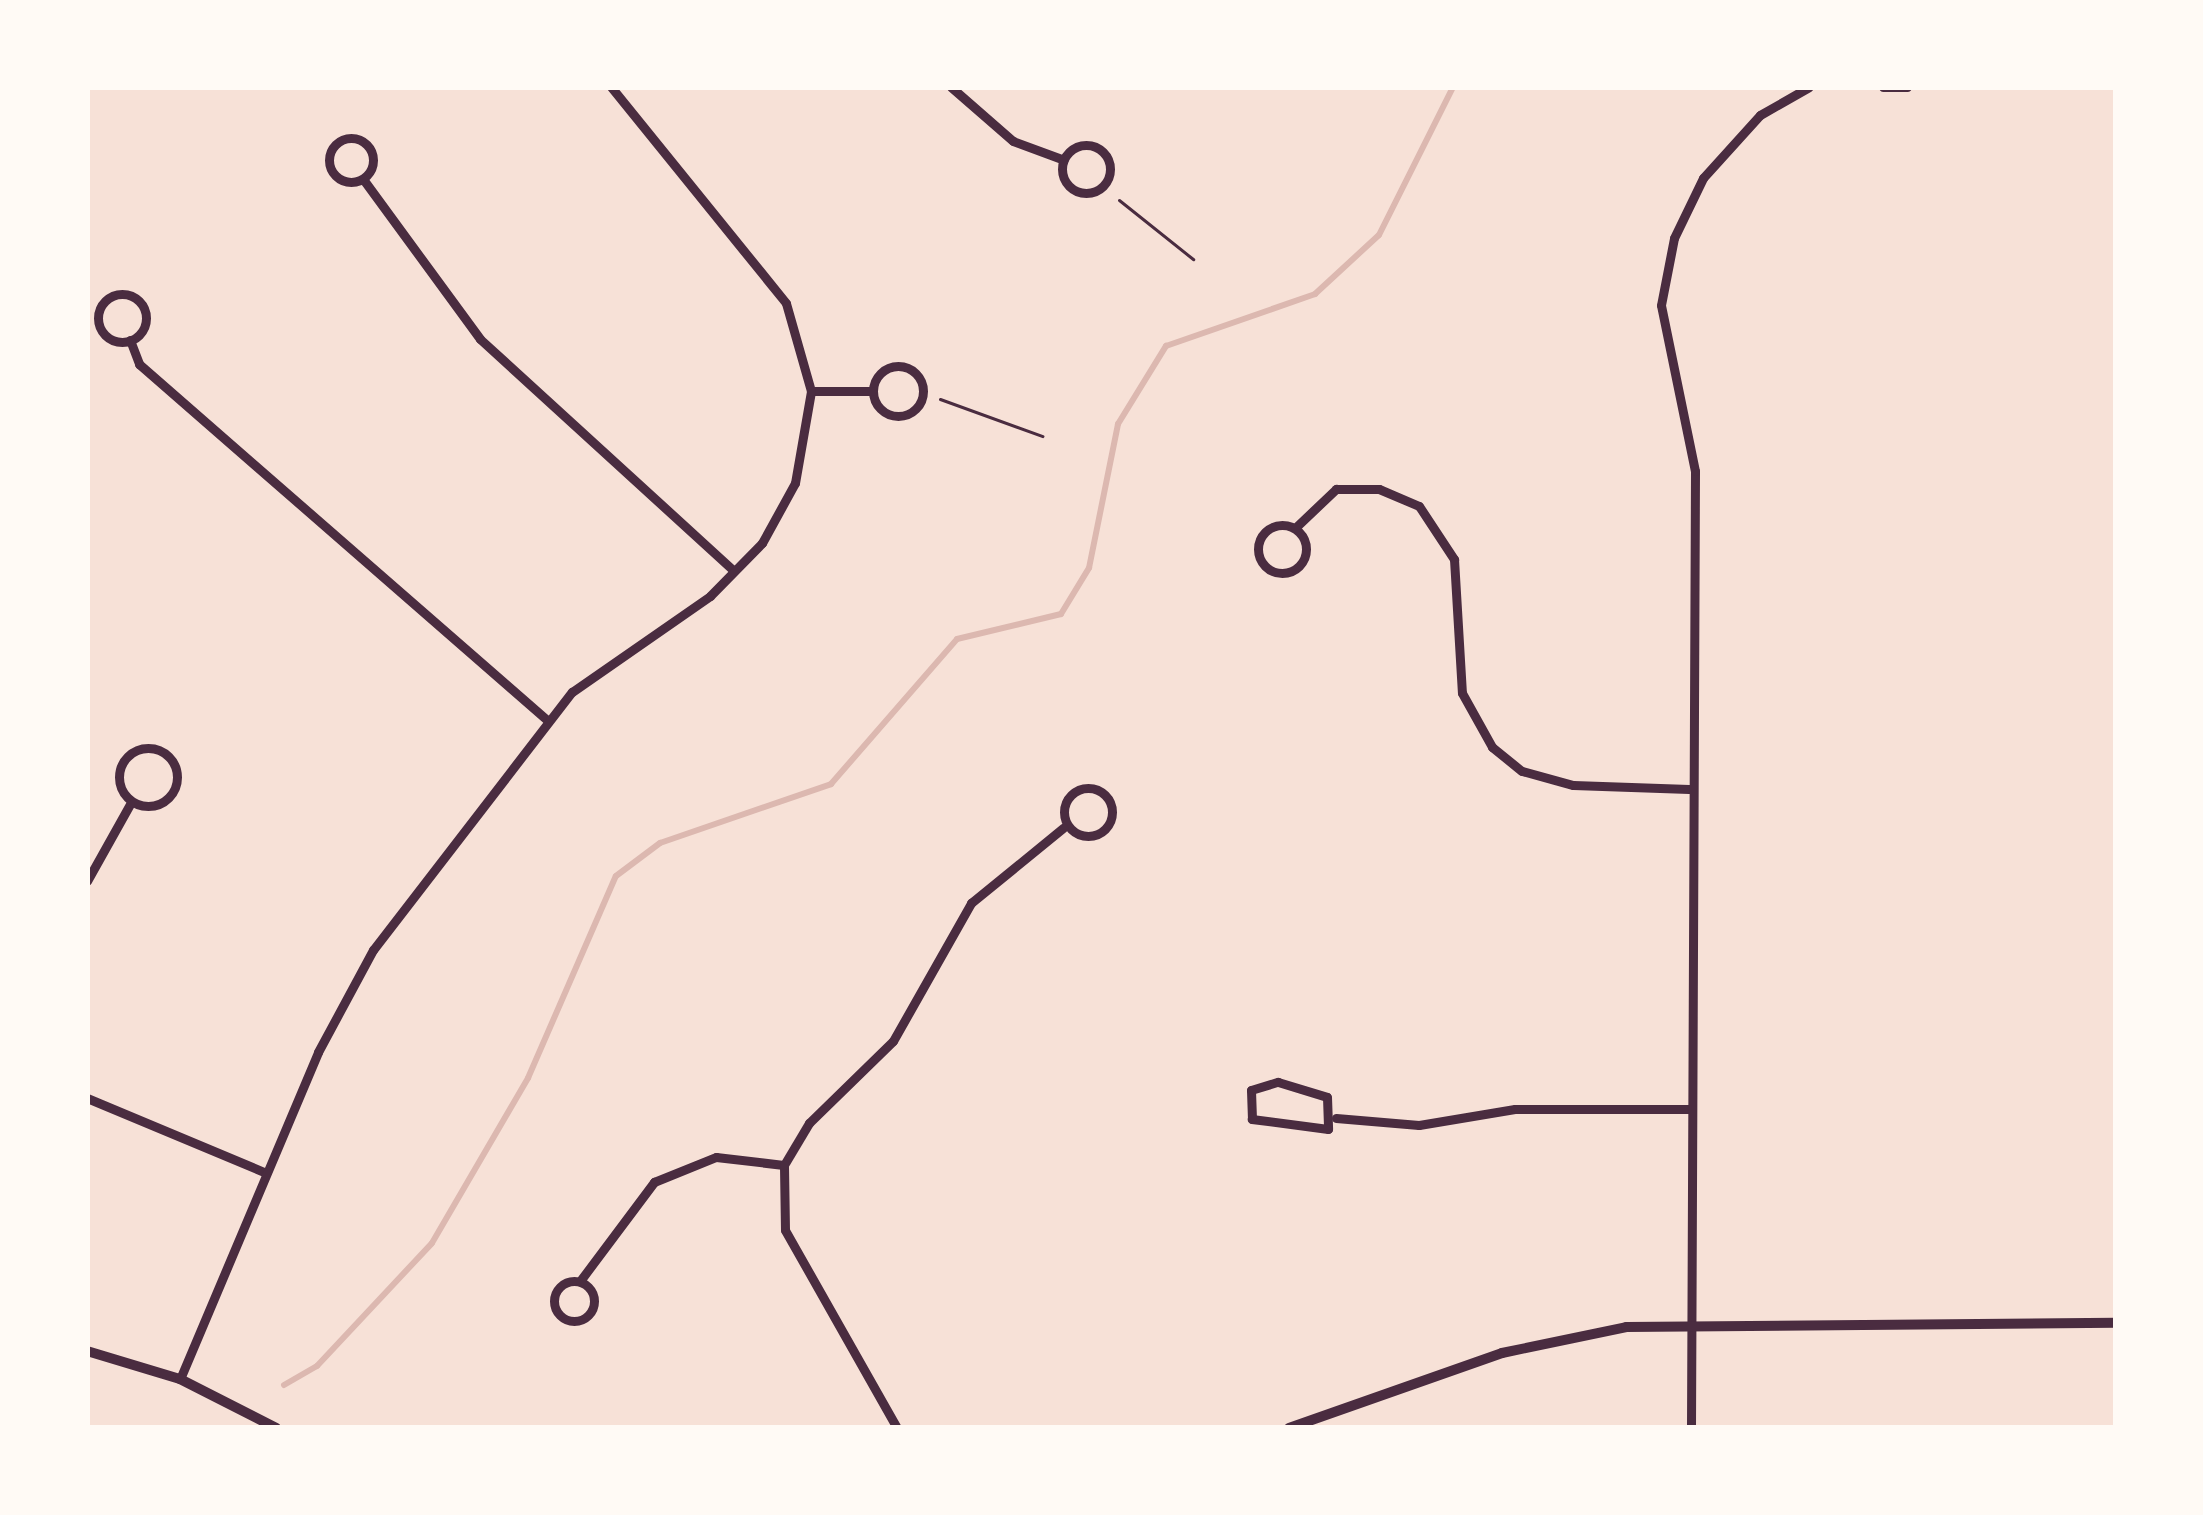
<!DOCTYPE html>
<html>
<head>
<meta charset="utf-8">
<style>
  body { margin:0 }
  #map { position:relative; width:2203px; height:1515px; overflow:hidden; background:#f7e1d7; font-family:"PT Sans Narrow",sans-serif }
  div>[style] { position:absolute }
  .stream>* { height:6px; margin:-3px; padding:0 3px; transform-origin:3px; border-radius:3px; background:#dcb8b0 }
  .path>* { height:3px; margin:-1.5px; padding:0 1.5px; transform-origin:1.5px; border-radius:1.5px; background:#4a2c40 }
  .minor>* { height:9px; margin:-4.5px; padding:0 4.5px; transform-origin:4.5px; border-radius:4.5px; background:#4a2c40 }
  .minor>.ring { margin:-4.5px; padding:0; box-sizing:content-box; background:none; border:9px solid #4a2c40; border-radius:50% }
  .tertiary>* { height:10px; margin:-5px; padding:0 5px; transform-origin:5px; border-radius:5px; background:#4a2c40 }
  span { translate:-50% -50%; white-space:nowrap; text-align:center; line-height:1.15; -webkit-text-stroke:9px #fffaf5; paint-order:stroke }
  .frame { position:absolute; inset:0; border:90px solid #fffaf5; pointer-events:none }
</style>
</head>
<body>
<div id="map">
  <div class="stream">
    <i style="left:284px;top:1385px;width:38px;rotate:-30deg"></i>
    <i style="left:317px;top:1366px;width:168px;rotate:-46.9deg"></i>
    <i style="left:432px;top:1243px;width:191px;rotate:-59.8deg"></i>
    <i style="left:528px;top:1078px;width:220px;rotate:-66.5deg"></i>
    <i style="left:616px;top:876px;width:55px;rotate:-36.9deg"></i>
    <i style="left:660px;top:843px;width:181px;rotate:-19deg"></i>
    <i style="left:831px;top:784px;width:192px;rotate:-49deg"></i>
    <i style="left:957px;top:639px;width:107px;rotate:-13.5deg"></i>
    <i style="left:1061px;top:614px;width:54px;rotate:-58.7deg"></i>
    <i style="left:1089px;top:568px;width:147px;rotate:-78.6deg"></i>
    <i style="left:1118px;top:424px;width:92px;rotate:-58.4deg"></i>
    <i style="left:1166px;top:346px;width:158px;rotate:-19.2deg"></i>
    <i style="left:1315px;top:294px;width:87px;rotate:-42.7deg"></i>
    <i style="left:1379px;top:235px;width:165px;rotate:-63.4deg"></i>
  </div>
  <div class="path">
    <i style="left:1119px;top:200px;width:95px;rotate:38.6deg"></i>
    <i style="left:940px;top:399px;width:109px;rotate:19.9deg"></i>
  </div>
  <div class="minor">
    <i style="left:951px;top:87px;width:82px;rotate:41.1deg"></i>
    <i style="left:1013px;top:141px;width:54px;rotate:20.4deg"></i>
    <i style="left:1883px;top:87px;width:24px"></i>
    <i class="ring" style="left:329px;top:138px;width:35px;height:35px"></i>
    <i class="ring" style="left:1062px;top:145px;width:39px;height:39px"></i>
    <i style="left:363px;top:179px;width:198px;rotate:53.8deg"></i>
    <i style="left:480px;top:339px;width:344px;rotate:42.4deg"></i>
    <i class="ring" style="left:98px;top:294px;width:39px;height:39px"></i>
    <i style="left:130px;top:340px;width:26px;rotate:69deg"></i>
    <i style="left:139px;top:364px;width:541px;rotate:41.11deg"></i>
    <i class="ring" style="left:873px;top:366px;width:41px;height:41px"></i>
    <i style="left:811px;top:391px;width:60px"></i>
    <i class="ring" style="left:1258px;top:525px;width:39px;height:39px"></i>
    <i style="left:1295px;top:528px;width:57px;rotate:-43.6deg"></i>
    <i style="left:1336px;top:489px;width:43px"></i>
    <i style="left:1379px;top:489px;width:43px;rotate:23deg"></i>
    <i style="left:1419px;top:506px;width:64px;rotate:56.6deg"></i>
    <i style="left:1454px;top:559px;width:134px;rotate:86.6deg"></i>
    <i style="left:1462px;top:693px;width:62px;rotate:60.9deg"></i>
    <i style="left:1492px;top:747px;width:38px;rotate:39deg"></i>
    <i style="left:1522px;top:771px;width:53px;rotate:15.4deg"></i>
    <i style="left:1573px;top:785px;width:116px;rotate:2deg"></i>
    <i class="ring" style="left:119px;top:748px;width:49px;height:49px"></i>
    <i class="ring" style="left:1064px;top:788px;width:39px;height:39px"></i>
    <i style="left:87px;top:881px;width:88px;rotate:-60.8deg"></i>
    <i style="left:1278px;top:1082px;width:51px;rotate:17deg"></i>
    <i style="left:1327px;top:1097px;width:32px;rotate:88deg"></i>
    <i style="left:1328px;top:1129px;width:77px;rotate:-172.5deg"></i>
    <i style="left:1252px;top:1119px;width:29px;rotate:-92deg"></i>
    <i style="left:1251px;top:1090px;width:28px;rotate:-17deg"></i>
    <i style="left:87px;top:1098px;width:192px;rotate:22.7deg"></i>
    <i style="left:1336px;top:1118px;width:83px;rotate:4.8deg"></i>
    <i style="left:1419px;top:1125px;width:97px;rotate:-9.5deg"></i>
    <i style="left:1515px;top:1109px;width:174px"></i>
    <i class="ring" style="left:554px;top:1281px;width:31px;height:31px"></i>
    <i style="left:580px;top:1281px;width:124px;rotate:-53.2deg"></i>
    <i style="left:654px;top:1182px;width:67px;rotate:-22deg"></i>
    <i style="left:716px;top:1157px;width:68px;rotate:6.7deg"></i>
    <i style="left:180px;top:1379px;width:355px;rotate:-67.1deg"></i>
    <i style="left:318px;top:1052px;width:116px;rotate:-61.7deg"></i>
    <i style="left:373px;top:950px;width:326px;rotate:-52.4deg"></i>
    <i style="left:572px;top:692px;width:168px;rotate:-34.8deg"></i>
    <i style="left:710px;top:596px;width:74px;rotate:-45.5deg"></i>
    <i style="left:762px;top:543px;width:68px;rotate:-61.2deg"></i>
    <i style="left:795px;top:483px;width:93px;rotate:-80.1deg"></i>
    <i style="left:811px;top:391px;width:91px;rotate:-105.9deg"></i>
    <i style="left:786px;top:303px;width:278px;rotate:-129deg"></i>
    <i style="left:897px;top:1428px;width:227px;rotate:-119.5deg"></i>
    <i style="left:785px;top:1230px;width:65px;rotate:-90.9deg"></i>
    <i style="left:784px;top:1165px;width:49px;rotate:-59.2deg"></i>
    <i style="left:809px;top:1123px;width:117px;rotate:-44.3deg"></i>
    <i style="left:893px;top:1041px;width:159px;rotate:-60.5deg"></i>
    <i style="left:971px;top:903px;width:119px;rotate:-39.2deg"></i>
    <i style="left:1691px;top:1428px;width:957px;rotate:-89.76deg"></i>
    <i style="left:1695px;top:471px;width:169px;rotate:-101.6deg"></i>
    <i style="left:1661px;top:305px;width:68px;rotate:-79deg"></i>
    <i style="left:1674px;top:238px;width:67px;rotate:-64.2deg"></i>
    <i style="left:1703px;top:178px;width:85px;rotate:-47.9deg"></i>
    <i style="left:1760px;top:115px;width:56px;rotate:-29.7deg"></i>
  </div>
  <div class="tertiary">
    <i style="left:87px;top:1351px;width:97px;rotate:16.8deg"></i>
    <i style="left:180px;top:1379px;width:108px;rotate:27deg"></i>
    <i style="left:1289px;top:1428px;width:226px;rotate:-19.4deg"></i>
    <i style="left:1502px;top:1353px;width:127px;rotate:-11.8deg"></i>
    <i style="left:1626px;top:1327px;width:490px;rotate:-0.5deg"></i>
  </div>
  <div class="frame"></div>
</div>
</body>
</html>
